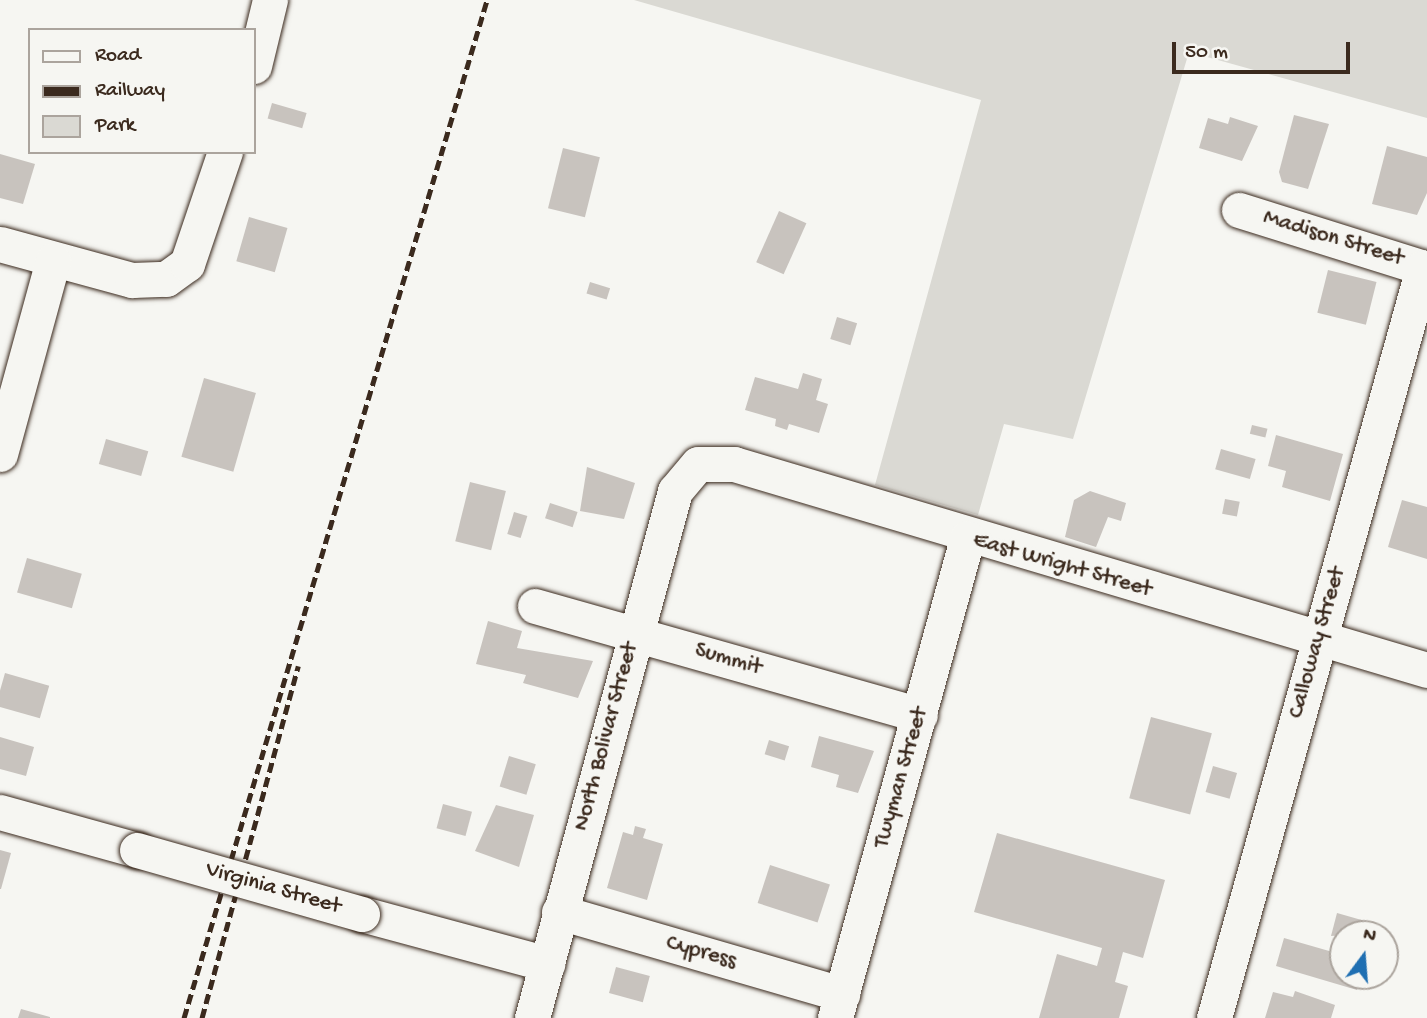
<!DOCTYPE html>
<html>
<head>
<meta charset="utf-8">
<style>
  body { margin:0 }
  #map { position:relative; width:1427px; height:1018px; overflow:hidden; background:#f6f6f2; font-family:"Gochi Hand",sans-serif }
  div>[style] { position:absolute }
  .green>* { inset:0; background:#dad9d3 }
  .building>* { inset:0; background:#c8c3be; transform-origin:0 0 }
  .roads { filter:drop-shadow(0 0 2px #3b2a1e) drop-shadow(0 0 2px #3b2a1e) }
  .minor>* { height:35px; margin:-17.5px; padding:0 17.5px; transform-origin:17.5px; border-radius:17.5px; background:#f6f6f2 }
  .rail>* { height:5px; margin-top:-2.5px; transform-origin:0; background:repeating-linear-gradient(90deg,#3b2a1e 0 10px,transparent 0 15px) }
  .bridges { filter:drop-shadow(0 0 2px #3b2a1e) drop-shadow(0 0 2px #3b2a1e) }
  .minor-bridge>* { height:35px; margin:-17.5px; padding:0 17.5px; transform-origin:17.5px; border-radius:17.5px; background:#f6f6f2 }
  span { translate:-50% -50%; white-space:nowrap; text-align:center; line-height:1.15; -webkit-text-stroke:5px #f6f6f2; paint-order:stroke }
  .street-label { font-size:23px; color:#3b2a1e }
  .legend { position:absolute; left:28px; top:28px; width:228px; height:126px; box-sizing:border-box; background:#f6f6f2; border:2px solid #aba49d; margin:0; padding:9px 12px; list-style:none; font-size:21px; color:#3b2a1e }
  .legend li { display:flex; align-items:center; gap:14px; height:35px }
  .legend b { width:35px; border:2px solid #aba49d }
  .north { position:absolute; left:1329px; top:920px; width:70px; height:70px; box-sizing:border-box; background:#f6f6f2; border:2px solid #aba49d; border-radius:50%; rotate:16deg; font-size:19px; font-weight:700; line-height:28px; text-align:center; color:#3b2a1e }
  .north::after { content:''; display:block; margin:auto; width:24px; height:32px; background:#1f6fb2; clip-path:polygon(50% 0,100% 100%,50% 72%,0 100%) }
  .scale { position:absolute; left:1172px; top:42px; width:178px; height:32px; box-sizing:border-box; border:4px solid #3b2a1e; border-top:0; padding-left:9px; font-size:21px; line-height:24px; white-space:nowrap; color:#3b2a1e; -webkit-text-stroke:5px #f6f6f2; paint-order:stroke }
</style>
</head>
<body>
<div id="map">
  <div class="green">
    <i style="clip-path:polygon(634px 0,1427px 0,1427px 118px,1189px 52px,1073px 439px,1004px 424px,978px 515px,875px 485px,981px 100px)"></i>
  </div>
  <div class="building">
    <i style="left:272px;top:103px;width:36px;height:16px;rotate:16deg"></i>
    <i style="clip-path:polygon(1294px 115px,1329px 124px,1308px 189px,1282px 182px,1279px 172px)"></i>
    <i style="clip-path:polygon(1230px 117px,1258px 126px,1242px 161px,1199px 148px,1208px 118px,1228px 124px)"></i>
    <i style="clip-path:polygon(1387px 146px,1427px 157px,1427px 193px,1417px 215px,1372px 204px)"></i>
    <i style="left:563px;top:148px;width:38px;height:62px;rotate:14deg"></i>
    <i style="clip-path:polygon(0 154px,35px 164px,23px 204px,0 198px)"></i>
    <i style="left:779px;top:211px;width:30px;height:56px;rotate:24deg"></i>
    <i style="left:249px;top:217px;width:40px;height:46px;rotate:16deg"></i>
    <i style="left:1328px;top:270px;width:50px;height:44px;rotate:14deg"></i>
    <i style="left:590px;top:282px;width:21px;height:12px;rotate:17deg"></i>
    <i style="left:837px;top:317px;width:21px;height:23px;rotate:17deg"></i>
    <i style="clip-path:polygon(803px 373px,822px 379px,816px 400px,828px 404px,819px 433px,789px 424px,787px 430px,775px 426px,776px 419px,745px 410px,755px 377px,798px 389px)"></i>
    <i style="left:204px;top:378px;width:54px;height:82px;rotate:16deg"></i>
    <i style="left:1252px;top:425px;width:16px;height:9px;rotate:14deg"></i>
    <i style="clip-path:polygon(1276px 435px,1343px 454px,1330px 501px,1282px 487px,1286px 471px,1268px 466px)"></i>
    <i style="left:106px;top:439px;width:44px;height:26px;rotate:16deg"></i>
    <i style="left:1221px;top:449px;width:36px;height:21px;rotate:16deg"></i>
    <i style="clip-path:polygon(587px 467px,635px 483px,624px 519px,580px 511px)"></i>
    <i style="left:470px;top:482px;width:37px;height:61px;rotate:14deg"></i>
    <i style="clip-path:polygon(1090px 491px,1126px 503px,1121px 521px,1108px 517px,1096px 547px,1065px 537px,1074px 500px)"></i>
    <i style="left:1225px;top:499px;width:15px;height:15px;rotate:11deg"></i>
    <i style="clip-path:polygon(1402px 500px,1427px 507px,1427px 559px,1388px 547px)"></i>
    <i style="left:550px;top:503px;width:29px;height:16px;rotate:18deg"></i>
    <i style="left:514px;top:512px;width:14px;height:23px;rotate:17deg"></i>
    <i style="left:27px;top:558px;width:57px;height:36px;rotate:16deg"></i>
    <i style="clip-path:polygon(488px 621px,522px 631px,517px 648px,593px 661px,578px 698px,523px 683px,526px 675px,476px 664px)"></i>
    <i style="left:5px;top:673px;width:46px;height:34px;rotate:16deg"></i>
    <i style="left:1151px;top:717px;width:63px;height:84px;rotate:15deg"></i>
    <i style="clip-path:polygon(819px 736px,874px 751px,858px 793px,836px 787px,839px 775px,811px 767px)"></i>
    <i style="clip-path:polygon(0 737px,34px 747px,26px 776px,0 769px)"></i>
    <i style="left:769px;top:740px;width:21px;height:15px;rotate:17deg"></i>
    <i style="left:509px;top:756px;width:28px;height:32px;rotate:17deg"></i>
    <i style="left:1213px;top:766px;width:25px;height:27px;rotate:16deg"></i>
    <i style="left:443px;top:804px;width:30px;height:25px;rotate:15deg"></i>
    <i style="clip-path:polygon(496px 805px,534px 815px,519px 867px,475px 851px)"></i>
    <i style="clip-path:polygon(635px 826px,646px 829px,643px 838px,663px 844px,647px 900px,607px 888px,623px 832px,633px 835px)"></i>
    <i style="clip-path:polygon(997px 833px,1165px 880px,1143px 958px,1123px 952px,1115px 982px,1128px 986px,1119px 1018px,1039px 1018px,1057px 954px,1097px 966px,1102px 948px,974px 912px)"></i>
    <i style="clip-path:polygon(0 850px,11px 853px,1px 889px,0 889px)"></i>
    <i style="left:770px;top:865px;width:63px;height:40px;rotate:18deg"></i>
    <i style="clip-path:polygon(1337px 913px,1365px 921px,1362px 934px,1331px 936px)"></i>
    <i style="clip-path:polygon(1284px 938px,1343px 955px,1343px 976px,1361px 976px,1357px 990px,1276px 966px)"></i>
    <i style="left:616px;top:967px;width:35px;height:27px;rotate:15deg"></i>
    <i style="clip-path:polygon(1295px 991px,1335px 1005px,1331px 1018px,1265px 1018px,1273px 992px,1293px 997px)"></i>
    <i style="clip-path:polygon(21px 1009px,50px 1017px,50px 1018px,18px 1018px)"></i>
  </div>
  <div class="roads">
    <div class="minor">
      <i style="left:254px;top:66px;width:68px;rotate:-76.4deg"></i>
      <i style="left:1239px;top:210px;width:197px;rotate:17.4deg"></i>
      <i style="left:0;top:244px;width:137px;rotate:15.3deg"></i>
      <i style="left:132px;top:280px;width:34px;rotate:-2deg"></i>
      <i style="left:166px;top:279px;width:26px;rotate:-36deg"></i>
      <i style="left:187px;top:264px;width:118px;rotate:-71.3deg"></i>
      <i style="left:0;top:454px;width:201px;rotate:-74.7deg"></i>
      <i style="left:535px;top:606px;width:400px;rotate:15.8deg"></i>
      <i style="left:0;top:812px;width:142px;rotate:15.5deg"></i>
      <i style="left:559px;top:912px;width:295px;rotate:16.2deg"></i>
      <i style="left:362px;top:914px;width:192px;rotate:15.1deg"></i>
      <i style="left:532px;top:1018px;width:546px;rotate:-74.82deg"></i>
      <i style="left:675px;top:491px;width:35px;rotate:-50deg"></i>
      <i style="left:698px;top:464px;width:36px"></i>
      <i style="left:734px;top:464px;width:723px;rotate:16.56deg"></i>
      <i style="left:835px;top:1018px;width:498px;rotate:-74.6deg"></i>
      <i style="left:1214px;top:1018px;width:779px;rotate:-74.43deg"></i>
    </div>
  </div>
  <div class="rail">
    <i style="left:184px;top:1018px;width:1062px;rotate:-73.42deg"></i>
    <i style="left:202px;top:1018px;width:365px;rotate:-74.7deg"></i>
  </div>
  <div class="bridges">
    <div class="minor-bridge">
      <i style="left:137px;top:850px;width:234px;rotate:15.9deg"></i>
    </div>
  </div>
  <div class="street-label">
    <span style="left:1333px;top:239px;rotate:17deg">Madison Street</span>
    <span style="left:1062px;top:566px;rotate:16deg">East Wright Street</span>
    <span style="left:1318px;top:643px;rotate:-74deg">Calloway Street</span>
    <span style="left:728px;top:660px;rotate:16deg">Summit</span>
    <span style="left:607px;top:737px;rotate:-75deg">North Bolivar Street</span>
    <span style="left:902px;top:778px;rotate:-74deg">Twyman Street</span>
    <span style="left:273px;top:889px;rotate:16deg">Virginia Street</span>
    <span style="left:701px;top:953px;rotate:16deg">Cypress</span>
  </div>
  <ul class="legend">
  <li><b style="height:9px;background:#f6f6f2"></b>Road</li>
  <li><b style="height:9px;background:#3b2a1e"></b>Railway</li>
  <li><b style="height:19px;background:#dad9d3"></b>Park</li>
  </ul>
  <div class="north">N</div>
  <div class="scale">50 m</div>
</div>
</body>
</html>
